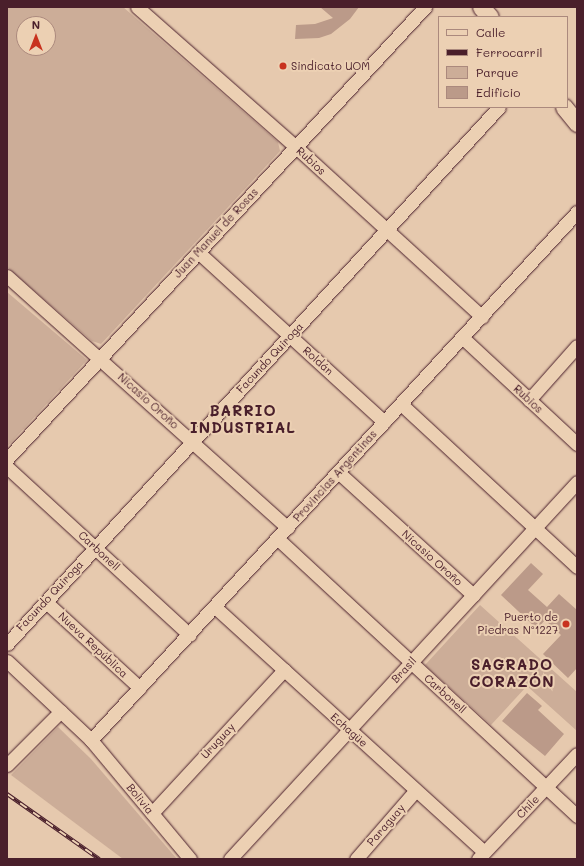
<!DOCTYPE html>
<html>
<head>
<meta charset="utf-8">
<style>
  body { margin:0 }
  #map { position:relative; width:584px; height:866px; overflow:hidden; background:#e6c9ae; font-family:Mali,sans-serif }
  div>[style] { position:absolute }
  .green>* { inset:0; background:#ccad98 }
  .building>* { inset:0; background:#bb9a89 }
  .roads { filter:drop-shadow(0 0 1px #4a1f2b) drop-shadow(0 0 1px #4a1f2b) }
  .minor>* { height:13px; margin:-6.5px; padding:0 6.5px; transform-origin:6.5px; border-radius:6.5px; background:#ecd0b3 }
  .major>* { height:17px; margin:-8.5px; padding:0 8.5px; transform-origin:8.5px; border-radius:8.5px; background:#ecd0b3 }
  .rail>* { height:4px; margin-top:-2px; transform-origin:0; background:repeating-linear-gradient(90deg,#ecd0b3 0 8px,#4a1f2b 0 16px); box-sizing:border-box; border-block:1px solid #4a1f2b }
  .dots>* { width:11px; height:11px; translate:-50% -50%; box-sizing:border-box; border:2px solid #ecd0b3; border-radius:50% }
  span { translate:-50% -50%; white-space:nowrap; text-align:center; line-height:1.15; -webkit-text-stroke:4px #ecd0b3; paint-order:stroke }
  .poi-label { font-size:11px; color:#4a1f2b }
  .left { translate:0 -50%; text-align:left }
  .right { translate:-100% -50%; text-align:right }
  .street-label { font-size:11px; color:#4a1f2b }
  .district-label { font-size:15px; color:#4a1f2b; font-weight:700; letter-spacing:1px }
  .frame { position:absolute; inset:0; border:8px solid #4a1f2b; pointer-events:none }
  .legend { position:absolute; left:438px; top:16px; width:130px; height:92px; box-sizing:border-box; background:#ecd0b3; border:1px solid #ab897d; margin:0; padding:5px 7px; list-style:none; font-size:12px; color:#4a1f2b }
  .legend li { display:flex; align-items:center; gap:8px; height:20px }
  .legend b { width:20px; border:1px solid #ab897d }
  .north { position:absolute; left:16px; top:16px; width:40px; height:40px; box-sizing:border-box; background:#ecd0b3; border:1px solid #ab897d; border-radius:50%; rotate:0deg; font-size:11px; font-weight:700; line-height:16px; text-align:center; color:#4a1f2b }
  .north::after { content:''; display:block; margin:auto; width:14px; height:18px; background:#c8321e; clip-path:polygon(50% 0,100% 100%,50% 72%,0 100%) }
</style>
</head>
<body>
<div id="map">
  <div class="green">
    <i style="clip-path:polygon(evenodd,7px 7px,123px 7px,278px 142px,280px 151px,101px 344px,92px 341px,7px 267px,7px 7px,24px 24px,48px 24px,48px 48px,24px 48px,24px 24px)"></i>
    <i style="clip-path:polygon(7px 292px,87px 360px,7px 447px)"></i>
    <i style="clip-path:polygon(480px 605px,577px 692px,577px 731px,527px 686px,491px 725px,425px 665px)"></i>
    <i style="clip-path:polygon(58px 727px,91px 759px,177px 859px,123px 859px,11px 775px)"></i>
  </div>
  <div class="building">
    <i style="clip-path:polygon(320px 7px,359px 7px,350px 19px,331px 34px,319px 38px,295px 39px,296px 25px,315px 24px,333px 18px)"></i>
    <i style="clip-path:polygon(531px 563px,543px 574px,528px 590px,547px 607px,559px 594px,577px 610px,577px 668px,568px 678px,543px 654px,561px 635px,545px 620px,537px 629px,501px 595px)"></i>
    <i style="clip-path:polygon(527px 693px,542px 706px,538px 710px,564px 734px,545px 756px,502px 721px)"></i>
  </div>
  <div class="roads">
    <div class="minor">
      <i style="left:137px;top:7px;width:212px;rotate:41.4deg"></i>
      <i style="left:296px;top:147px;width:252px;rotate:42.4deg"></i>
      <i style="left:198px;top:252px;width:252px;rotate:42.4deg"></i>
      <i style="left:7px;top:276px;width:377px;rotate:41.9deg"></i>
      <i style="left:463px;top:338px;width:156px;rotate:42.9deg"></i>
      <i style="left:529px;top:400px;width:72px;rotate:-48.4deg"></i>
      <i style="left:401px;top:404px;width:240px;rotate:42.8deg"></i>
      <i style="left:7px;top:459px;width:616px;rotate:-47.24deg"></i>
      <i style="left:7px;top:467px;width:248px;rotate:42.6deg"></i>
      <i style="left:338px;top:472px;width:183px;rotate:42.3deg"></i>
      <i style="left:278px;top:539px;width:408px;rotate:42.8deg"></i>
      <i style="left:46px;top:602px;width:127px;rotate:42.5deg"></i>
      <i style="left:215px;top:607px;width:364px;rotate:42.3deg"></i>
      <i style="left:7px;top:644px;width:728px;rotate:-47.5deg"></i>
      <i style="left:7px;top:661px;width:115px;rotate:43.2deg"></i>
      <i style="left:91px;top:740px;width:155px;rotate:50.2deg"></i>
      <i style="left:91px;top:740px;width:718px;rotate:-47.37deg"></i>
      <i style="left:7px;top:765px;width:76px;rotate:-45deg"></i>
      <i style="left:152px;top:813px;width:195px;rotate:-47.3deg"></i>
      <i style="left:230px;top:859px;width:512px;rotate:-47.37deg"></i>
      <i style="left:356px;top:859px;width:91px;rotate:-49deg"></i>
      <i style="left:478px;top:859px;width:144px;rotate:-46.7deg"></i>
    </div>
    <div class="major">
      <i style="left:481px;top:7px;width:13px;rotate:48deg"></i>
      <i style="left:564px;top:107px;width:21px;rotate:51deg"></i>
    </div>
  </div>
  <div class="rail">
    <i style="left:7px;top:794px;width:113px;rotate:35.2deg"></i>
  </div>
  <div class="dots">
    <i style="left:283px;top:66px;background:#c8321e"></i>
    <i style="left:566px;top:624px;background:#c8321e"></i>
  </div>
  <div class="poi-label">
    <span class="left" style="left:291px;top:66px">Sindicato UOM</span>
    <span class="right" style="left:558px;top:624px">Puerto de<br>Piedras Nº1227</span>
  </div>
  <div class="street-label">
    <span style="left:311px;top:161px;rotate:43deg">Rubios</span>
    <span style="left:216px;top:233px;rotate:-47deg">Juan Manuel de Rosas</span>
    <span style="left:270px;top:358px;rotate:-47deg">Facundo Quiroga</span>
    <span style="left:318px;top:361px;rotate:42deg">Roldán</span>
    <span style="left:528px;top:399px;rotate:43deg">Rubios</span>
    <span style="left:148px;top:401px;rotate:42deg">Nicasio Oroño</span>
    <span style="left:335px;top:476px;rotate:-48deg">Provincias Argentinas</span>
    <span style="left:99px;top:551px;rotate:43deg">Carbonell</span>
    <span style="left:432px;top:558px;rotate:42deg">Nicasio Oroño</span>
    <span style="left:50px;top:596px;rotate:-47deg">Facundo Quiroga</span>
    <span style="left:93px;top:645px;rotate:43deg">Nueva República</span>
    <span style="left:404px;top:670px;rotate:-47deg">Brasil</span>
    <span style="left:445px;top:694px;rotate:42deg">Carbonell</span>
    <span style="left:349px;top:730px;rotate:42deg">Echagüe</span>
    <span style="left:218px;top:741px;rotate:-47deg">Uruguay</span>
    <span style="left:140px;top:799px;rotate:51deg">Bolivia</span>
    <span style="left:528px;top:807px;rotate:-46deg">Chile</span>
    <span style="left:386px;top:825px;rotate:-49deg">Paraguay</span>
  </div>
  <div class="district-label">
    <span style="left:243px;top:419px">BARRIO<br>INDUSTRIAL</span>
    <span style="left:512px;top:673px">SAGRADO<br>CORAZÓN</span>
  </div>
  <div class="frame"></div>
  <ul class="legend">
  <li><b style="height:5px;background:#ecd0b3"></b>Calle</li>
  <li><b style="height:5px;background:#4a1f2b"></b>Ferrocarril</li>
  <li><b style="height:11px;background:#ccad98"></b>Parque</li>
  <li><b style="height:11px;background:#bb9a89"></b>Edificio</li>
  </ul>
  <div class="north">N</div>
</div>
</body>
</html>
